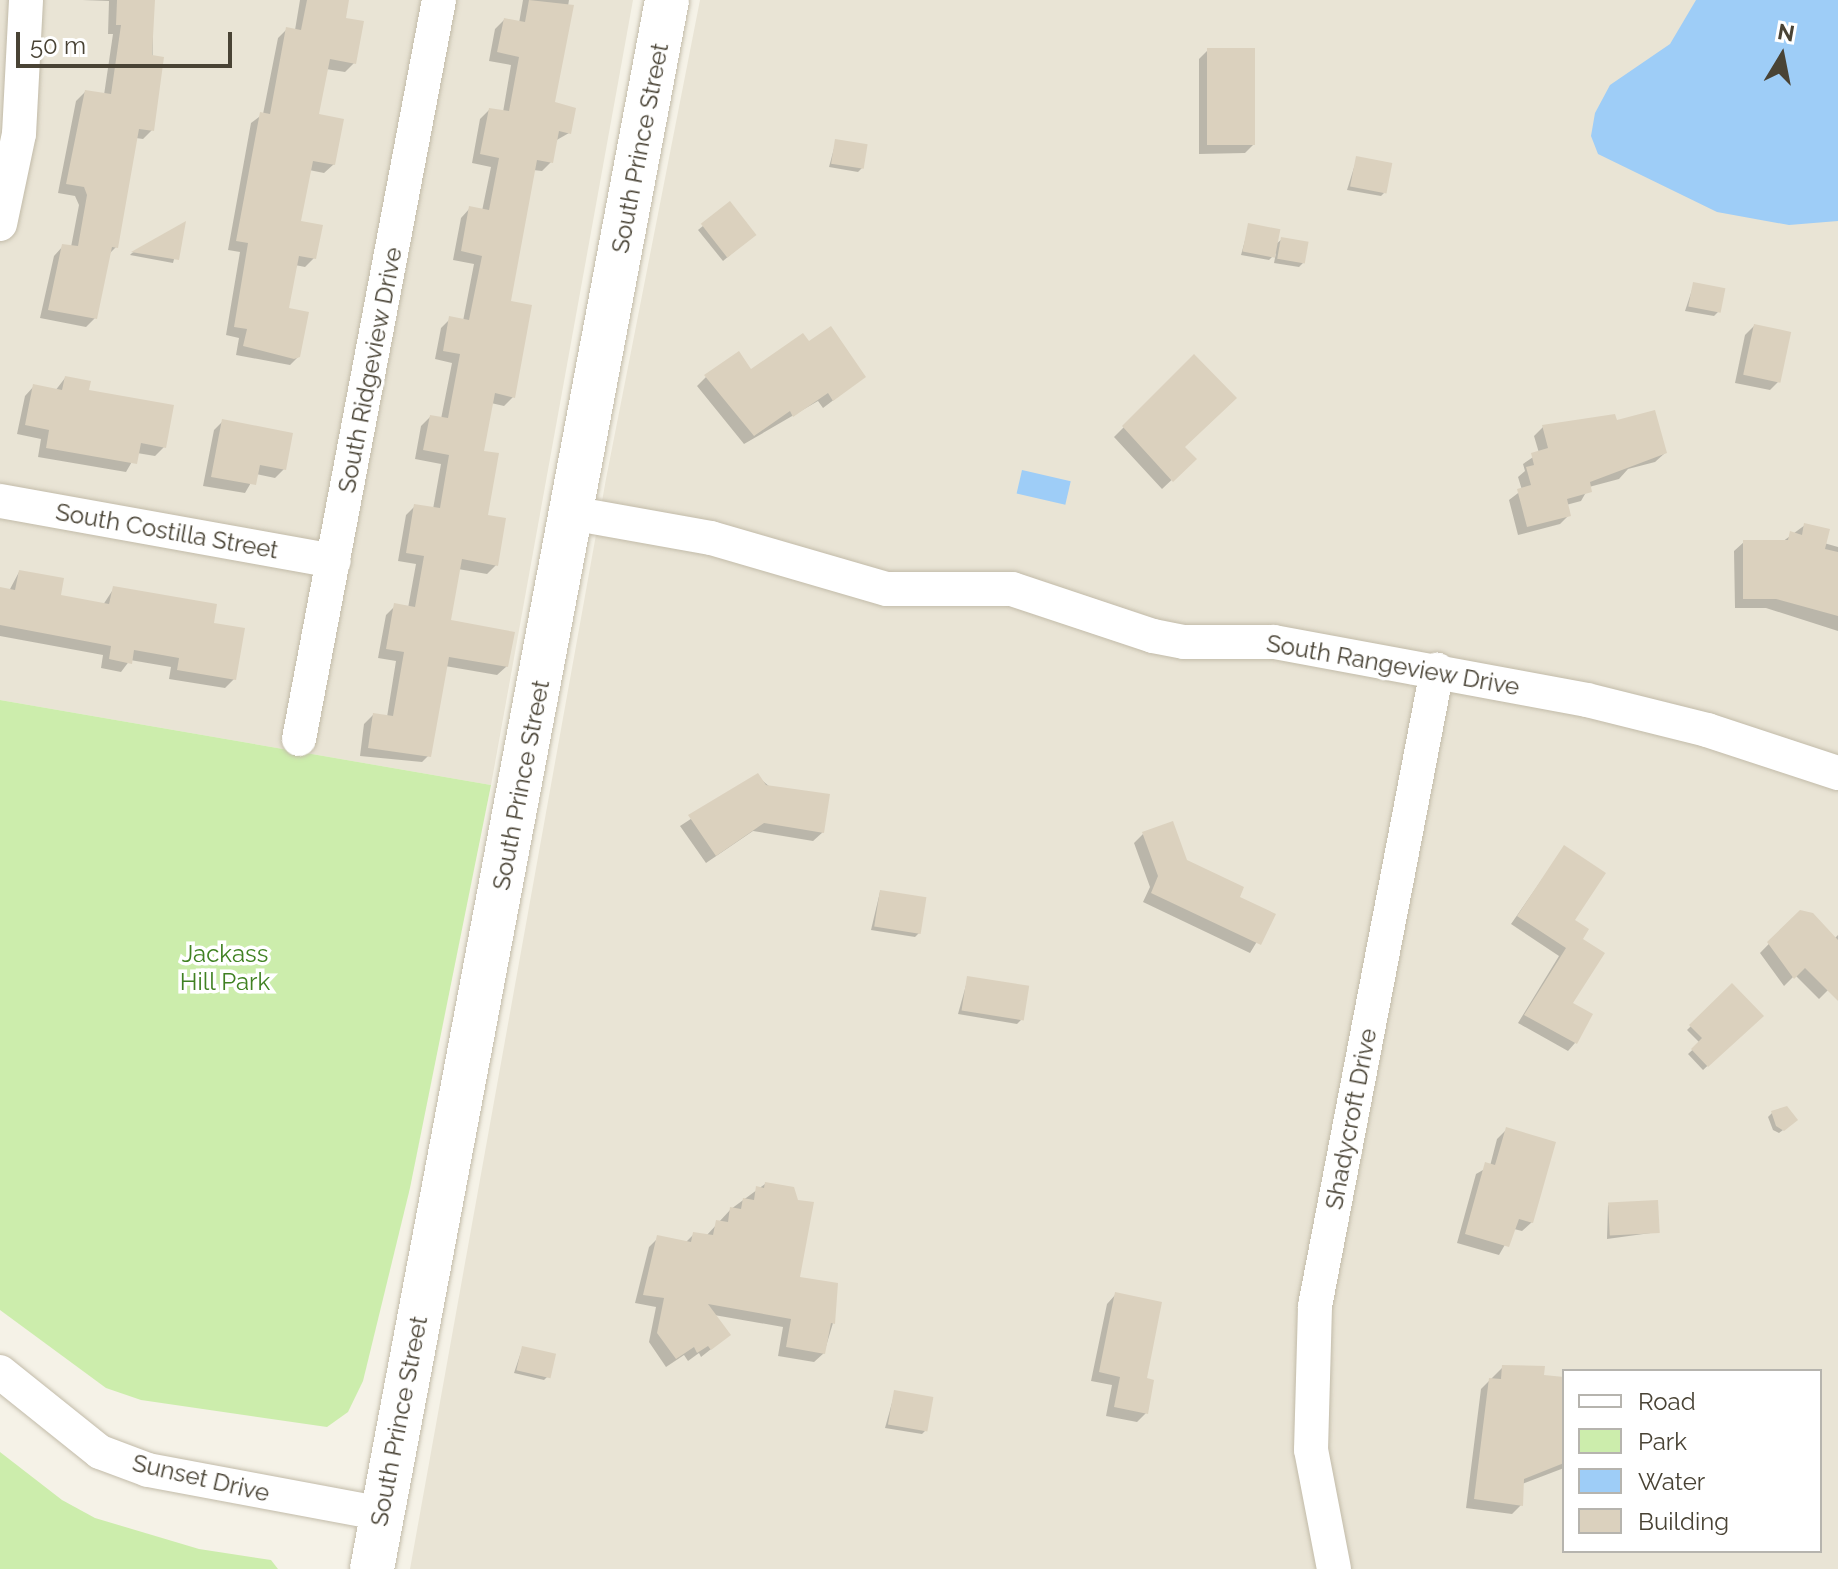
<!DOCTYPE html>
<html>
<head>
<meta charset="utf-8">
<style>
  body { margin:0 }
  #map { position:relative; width:1838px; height:1569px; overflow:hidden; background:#f5f2e7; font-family:Raleway,sans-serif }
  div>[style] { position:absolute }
  .residential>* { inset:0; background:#e9e4d5 }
  .green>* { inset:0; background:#ccedac }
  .water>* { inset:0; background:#9ecdf7; transform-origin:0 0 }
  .shadow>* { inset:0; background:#0003 }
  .building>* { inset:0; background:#dbd1be; transform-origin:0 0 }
  .roads { filter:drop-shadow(0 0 2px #c2bba9) drop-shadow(0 0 2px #c2bba9) }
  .minor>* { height:34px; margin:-17px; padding:0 17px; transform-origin:17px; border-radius:17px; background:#fff }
  .tertiary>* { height:44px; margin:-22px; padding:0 22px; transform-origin:22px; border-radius:22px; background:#fff }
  span { translate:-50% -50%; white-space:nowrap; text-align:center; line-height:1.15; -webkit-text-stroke:7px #fff; paint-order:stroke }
  .street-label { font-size:24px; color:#494335 }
  .park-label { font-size:24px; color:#408122 }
  .legend { position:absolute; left:1562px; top:1369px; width:260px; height:184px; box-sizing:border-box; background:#fff; border:2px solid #b6b4ae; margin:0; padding:10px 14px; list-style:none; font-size:24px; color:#494335 }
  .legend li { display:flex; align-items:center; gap:16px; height:40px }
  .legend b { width:40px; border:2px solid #b6b4ae }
  .north { position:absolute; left:1742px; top:16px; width:80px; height:80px; -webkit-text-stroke:6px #fff; paint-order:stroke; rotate:10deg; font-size:22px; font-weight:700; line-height:32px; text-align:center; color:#494335 }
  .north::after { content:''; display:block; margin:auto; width:28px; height:36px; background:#494335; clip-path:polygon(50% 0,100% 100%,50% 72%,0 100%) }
  .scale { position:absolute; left:16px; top:32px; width:216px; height:36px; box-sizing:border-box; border:4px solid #494335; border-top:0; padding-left:10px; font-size:24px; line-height:28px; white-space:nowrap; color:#494335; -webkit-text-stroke:6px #fff; paint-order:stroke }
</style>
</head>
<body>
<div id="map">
  <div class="residential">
    <i style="clip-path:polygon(0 0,633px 0,491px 785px,0 700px)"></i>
    <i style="clip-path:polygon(evenodd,700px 0,1838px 0,1838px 1569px,410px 1569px,606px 479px,700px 0,1564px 1371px,1820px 1371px,1820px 1551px,1564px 1551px,1564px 1371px)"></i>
  </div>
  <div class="green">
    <i style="clip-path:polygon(0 700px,491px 785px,410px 1188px,363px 1381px,348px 1412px,327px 1427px,141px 1400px,106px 1388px,0 1310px)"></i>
    <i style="clip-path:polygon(0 1452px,62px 1500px,95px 1518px,199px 1549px,271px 1560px,278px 1569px,0 1569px)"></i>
  </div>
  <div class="water">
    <i style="clip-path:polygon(1696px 0,1838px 0,1838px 221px,1789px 225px,1717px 212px,1598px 154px,1591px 136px,1595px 113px,1610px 85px,1670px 44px)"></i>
    <i style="left:1022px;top:470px;width:50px;height:24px;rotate:13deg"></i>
  </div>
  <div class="shadow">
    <i style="clip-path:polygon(82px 0,153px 0,152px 130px,143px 139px,136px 138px,116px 247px,109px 254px,95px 318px,86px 327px,40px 318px,54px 256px,63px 246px,71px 247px,79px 205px,75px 196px,58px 193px,76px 101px,85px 92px,104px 95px,113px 34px,108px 34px,109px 1px)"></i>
    <i style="clip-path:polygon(300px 0,347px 0,343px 20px,354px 63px,345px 72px,326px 69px,316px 116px,334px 164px,324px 173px,309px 170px,299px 223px,314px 258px,305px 267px,295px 265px,286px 310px,299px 356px,290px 365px,236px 355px,239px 338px,226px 335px,240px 252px,228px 250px,251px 123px,263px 114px,278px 38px,287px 29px,295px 30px)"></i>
    <i style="clip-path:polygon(523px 0,569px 0,552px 104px,569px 133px,555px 141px,551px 162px,542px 171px,533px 170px,508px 303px,513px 397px,504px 406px,491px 403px,482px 453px,486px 517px,496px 565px,487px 574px,458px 569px,449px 621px,507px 666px,497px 675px,445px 666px,431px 753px,422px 762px,360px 756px,364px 724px,373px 715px,387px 717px,396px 661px,378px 658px,386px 615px,395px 606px,408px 608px,416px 564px,398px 561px,406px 515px,415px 506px,433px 509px,441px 464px,415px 459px,421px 426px,430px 417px,441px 419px,452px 363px,435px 359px,441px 328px,450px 319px,463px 321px,474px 264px,453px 260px,461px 218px,470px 208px,482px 211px,491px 167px,472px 163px,480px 119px,489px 110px,503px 112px,511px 65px,489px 61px,495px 29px,504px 20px,519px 23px)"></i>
    <i style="clip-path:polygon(1208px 50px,1254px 144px,1245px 153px,1199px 154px,1199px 59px)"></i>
    <i style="clip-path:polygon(836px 141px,862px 168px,858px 172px,829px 167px)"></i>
    <i style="clip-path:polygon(1357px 158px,1385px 192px,1381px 196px,1347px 190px)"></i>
    <i style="clip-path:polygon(730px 204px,750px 238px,723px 261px,698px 230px)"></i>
    <i style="clip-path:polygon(183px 225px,173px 263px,130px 255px,132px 253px)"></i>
    <i style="clip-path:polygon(1249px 226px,1275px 245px,1282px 239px,1303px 263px,1299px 267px,1274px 263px,1276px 253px,1269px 260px,1241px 255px)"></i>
    <i style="clip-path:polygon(1694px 284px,1718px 312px,1714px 316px,1685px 311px)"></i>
    <i style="clip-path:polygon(1754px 326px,1779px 381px,1770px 390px,1735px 383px,1745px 335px)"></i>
    <i style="clip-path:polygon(809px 344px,864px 377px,823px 408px,818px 401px,744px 444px,697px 386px,706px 377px,750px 372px)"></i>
    <i style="clip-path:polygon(1194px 357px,1182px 447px,1194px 459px,1162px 489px,1114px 437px)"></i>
    <i style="clip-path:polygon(65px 378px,87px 391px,164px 447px,155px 456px,137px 453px,126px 472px,38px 457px,41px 439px,17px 434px,25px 396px,34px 386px,55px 391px)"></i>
    <i style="clip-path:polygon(223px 421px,284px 469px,275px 478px,256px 474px,245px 493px,203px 486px,214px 430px)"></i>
    <i style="clip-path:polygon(1616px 423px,1665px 453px,1655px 462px,1628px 469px,1619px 479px,1589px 487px,1581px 501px,1566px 505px,1569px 515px,1560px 524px,1518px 535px,1509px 500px,1522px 490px,1518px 477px,1525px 471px,1523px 464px,1539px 453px,1534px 436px,1543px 427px)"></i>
    <i style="clip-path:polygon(1805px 525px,1824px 543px,1838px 547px,1838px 631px,1766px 608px,1735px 608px,1734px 551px,1744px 542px,1782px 542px)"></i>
    <i style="clip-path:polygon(19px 572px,58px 597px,103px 605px,114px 588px,212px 624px,234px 679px,225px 688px,169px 679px,171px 667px,130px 660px,121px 672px,101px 668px,103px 655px,0 636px,0 589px,9px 591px)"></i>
    <i style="clip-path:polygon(757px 776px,823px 832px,813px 841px,753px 831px,706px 863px,680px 826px)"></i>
    <i style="clip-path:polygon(1143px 834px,1237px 898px,1273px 915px,1250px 953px,1143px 902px,1150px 887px,1134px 843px)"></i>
    <i style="clip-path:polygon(1564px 848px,1572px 920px,1580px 939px,1570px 1004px,1575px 1043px,1568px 1051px,1518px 1023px,1559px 956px,1511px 924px)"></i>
    <i style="clip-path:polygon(880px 892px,919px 933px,915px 937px,871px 930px)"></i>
    <i style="clip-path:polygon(1800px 912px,1834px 939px,1838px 935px,1838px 997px,1829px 989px,1819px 999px,1795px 975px,1784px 986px,1760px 953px)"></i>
    <i style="clip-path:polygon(968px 978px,1021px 1020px,1017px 1024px,958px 1014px)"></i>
    <i style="clip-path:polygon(1732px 986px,1761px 1016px,1703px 1070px,1688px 1054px,1700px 1043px,1687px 1030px)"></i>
    <i style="clip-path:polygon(1772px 1113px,1791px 1124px,1779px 1133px,1773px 1130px,1768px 1117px)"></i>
    <i style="clip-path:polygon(1507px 1129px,1532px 1222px,1522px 1231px,1514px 1229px,1499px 1255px,1457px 1243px,1476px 1174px,1490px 1166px,1497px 1139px)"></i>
    <i style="clip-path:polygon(765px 1184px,798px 1278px,833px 1323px,824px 1353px,814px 1362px,778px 1356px,783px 1327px,714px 1315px,729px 1335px,701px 1357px,699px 1353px,688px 1361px,684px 1355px,666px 1367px,649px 1342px,656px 1307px,635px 1303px,649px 1247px,658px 1238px,685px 1243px,694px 1234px,706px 1236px,731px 1209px)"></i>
    <i style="clip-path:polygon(1608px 1205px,1658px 1232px,1607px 1239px)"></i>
    <i style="clip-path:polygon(1116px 1294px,1145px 1380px,1146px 1413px,1137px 1422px,1106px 1416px,1112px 1385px,1091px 1381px,1107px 1304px)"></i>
    <i style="clip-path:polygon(522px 1349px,548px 1376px,544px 1380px,514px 1373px)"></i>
    <i style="clip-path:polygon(1503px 1367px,1564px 1382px,1564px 1468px,1522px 1484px,1521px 1505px,1512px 1514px,1466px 1508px,1481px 1389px)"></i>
    <i style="clip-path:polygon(895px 1392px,926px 1430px,922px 1434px,885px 1428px)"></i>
  </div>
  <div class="building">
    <i style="clip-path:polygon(117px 0,155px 0,152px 55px,164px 57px,154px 131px,139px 129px,118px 248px,112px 247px,97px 319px,48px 310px,62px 244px,78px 246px,87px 195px,84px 187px,66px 184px,85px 90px,111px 94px,121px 25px,116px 25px)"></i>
    <i style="clip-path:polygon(307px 0,349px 0,346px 18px,364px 21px,356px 64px,330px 59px,319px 114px,344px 119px,335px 165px,313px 161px,301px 221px,323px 225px,316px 259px,299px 256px,289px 308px,309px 312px,300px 357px,294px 359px,243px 346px,247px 329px,234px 327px,248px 243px,236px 241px,260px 112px,270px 114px,286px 27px,301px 30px)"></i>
    <i style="clip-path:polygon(529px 0,574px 5px,555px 102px,576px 108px,571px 134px,559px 131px,553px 163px,537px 160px,511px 301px,532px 305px,515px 398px,495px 393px,484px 451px,499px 453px,488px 515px,506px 518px,498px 566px,462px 559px,451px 620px,515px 632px,508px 667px,449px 657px,431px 757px,368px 748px,373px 713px,393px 716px,404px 652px,386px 649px,394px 603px,415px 607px,424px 556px,406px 553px,414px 504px,440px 508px,449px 455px,423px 450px,430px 415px,448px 418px,460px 354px,443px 351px,449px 316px,469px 320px,482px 256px,461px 251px,469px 206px,489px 210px,499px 158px,480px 154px,489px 108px,509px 111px,519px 57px,497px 52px,504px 18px,525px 22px)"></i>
    <i style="left:1207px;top:48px;width:48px;height:97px"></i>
    <i style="left:835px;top:139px;width:33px;height:25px;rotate:9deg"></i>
    <i style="left:1356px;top:156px;width:37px;height:31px;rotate:11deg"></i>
    <i style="left:730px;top:201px;width:43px;height:37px;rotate:52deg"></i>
    <i style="clip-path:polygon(186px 221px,179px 260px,131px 252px)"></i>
    <i style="left:1248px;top:223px;width:33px;height:29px;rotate:11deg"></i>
    <i style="left:1281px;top:237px;width:28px;height:22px;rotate:10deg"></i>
    <i style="left:1693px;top:282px;width:33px;height:25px;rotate:11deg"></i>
    <i style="left:1754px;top:324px;width:38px;height:52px;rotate:12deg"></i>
    <i style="clip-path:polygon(831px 326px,866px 377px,833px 401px,828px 393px,793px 417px,790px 411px,754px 436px,704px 375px,739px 351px,751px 369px,803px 333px,809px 341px)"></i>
    <i style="clip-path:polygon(1194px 354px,1237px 398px,1185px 447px,1197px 459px,1173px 482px,1122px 426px)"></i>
    <i style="clip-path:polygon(65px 376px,91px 381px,89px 390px,174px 405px,166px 448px,141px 443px,137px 464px,46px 448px,49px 430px,25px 425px,33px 384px,62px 390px)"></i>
    <i style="clip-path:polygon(1655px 410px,1667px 453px,1590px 482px,1592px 492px,1567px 499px,1571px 516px,1527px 527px,1517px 489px,1531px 485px,1526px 467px,1534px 465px,1531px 453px,1548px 448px,1542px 425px,1615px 414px,1617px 420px)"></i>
    <i style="clip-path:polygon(222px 419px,293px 433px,286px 470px,260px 465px,256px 485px,211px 477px)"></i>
    <i style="clip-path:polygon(1804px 523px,1830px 529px,1825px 549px,1838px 552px,1838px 616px,1776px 599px,1743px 599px,1743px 540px,1788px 540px,1790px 531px,1802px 535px)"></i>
    <i style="clip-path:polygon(19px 570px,64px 578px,61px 595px,109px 604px,113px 586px,217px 604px,214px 623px,245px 628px,236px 680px,177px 670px,179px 658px,134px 650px,132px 664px,109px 659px,111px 646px,0 625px,0 587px,15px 590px)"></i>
    <i style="clip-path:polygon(758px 773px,766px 785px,830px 794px,824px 833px,764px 823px,716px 856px,688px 815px)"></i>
    <i style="clip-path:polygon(1173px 821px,1187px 860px,1244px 887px,1240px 897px,1276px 914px,1261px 945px,1151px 893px,1158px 876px,1142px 832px)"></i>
    <i style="clip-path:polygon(1564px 845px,1606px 873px,1575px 920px,1589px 929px,1583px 939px,1605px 953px,1573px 1003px,1593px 1014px,1577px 1044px,1524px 1015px,1566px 948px,1517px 916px)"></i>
    <i style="left:880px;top:890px;width:47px;height:37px;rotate:9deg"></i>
    <i style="clip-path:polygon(1800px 910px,1813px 913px,1838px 940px,1838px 1001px,1805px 968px,1794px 979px,1767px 942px)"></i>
    <i style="left:967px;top:976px;width:63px;height:35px;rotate:9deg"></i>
    <i style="clip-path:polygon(1732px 983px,1764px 1016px,1708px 1067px,1691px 1049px,1702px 1038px,1689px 1025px)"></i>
    <i style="clip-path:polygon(1787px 1106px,1798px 1120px,1784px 1131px,1776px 1126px,1771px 1111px)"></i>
    <i style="clip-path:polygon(1506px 1127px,1556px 1142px,1533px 1223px,1519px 1219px,1509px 1247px,1465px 1234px,1485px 1162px,1495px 1165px)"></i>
    <i style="clip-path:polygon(765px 1182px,794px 1187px,798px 1200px,814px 1202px,800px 1277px,838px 1283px,835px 1324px,831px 1323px,825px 1354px,786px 1347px,791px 1319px,708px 1304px,731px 1335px,711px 1350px,708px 1346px,697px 1353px,694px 1347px,676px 1359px,657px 1333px,664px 1298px,643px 1295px,657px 1235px,691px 1242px,693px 1232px,713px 1235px,716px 1220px,728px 1222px,730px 1207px,741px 1209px,743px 1198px,754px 1200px,756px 1186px,764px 1188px)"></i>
    <i style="left:1658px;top:1200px;width:33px;height:50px;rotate:87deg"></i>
    <i style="clip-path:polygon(1115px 1292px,1162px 1302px,1147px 1378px,1154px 1380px,1148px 1414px,1114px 1407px,1120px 1377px,1099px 1372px)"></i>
    <i style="left:522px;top:1346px;width:35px;height:25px;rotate:13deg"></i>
    <i style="clip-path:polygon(1502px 1365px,1545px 1366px,1544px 1375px,1564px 1377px,1564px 1463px,1524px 1479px,1523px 1506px,1474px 1499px,1489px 1378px,1501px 1379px)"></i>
    <i style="left:894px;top:1390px;width:40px;height:35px;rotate:10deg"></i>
  </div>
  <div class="roads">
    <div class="minor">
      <i style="left:0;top:224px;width:92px;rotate:-78.1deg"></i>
      <i style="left:19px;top:134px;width:134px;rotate:-87deg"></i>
      <i style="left:0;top:501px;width:339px;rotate:10.2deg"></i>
      <i style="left:571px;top:513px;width:142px;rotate:10.1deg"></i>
      <i style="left:711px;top:538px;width:183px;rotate:16.2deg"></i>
      <i style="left:887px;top:589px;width:125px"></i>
      <i style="left:1012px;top:589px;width:149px;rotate:18.4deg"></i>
      <i style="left:1153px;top:636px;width:32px;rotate:11deg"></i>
      <i style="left:1184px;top:642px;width:90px"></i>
      <i style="left:1274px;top:642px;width:318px;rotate:10.5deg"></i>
      <i style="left:1587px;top:700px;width:124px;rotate:14deg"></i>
      <i style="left:1707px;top:730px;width:138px;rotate:18.2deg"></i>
      <i style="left:299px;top:739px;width:752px;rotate:-79.27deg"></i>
      <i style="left:0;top:1372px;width:128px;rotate:38.7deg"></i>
      <i style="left:100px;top:1452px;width:51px;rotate:20.6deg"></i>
      <i style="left:148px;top:1470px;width:238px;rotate:10.6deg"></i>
      <i style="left:1334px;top:1569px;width:121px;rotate:-100.9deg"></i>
      <i style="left:1311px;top:1450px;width:144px;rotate:-88.4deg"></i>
      <i style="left:1315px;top:1306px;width:648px;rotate:-79.14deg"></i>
    </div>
    <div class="tertiary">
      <i style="left:372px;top:1569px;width:1596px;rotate:-79.35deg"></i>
    </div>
  </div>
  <div class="street-label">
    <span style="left:640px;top:148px;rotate:-79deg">South Prince Street</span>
    <span style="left:370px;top:370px;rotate:-79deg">South Ridgeview Drive</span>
    <span style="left:167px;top:531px;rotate:10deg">South Costilla Street</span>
    <span style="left:1393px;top:665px;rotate:10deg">South Rangeview Drive</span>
    <span style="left:521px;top:785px;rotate:-79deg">South Prince Street</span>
    <span style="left:1351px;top:1119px;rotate:-79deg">Shadycroft Drive</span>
    <span style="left:399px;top:1421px;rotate:-79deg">South Prince Street</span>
    <span style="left:201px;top:1478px;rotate:13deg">Sunset Drive</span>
  </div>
  <div class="park-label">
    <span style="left:225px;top:968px">Jackass<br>Hill Park</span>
  </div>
  <ul class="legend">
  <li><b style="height:10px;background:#fff"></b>Road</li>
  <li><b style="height:22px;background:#ccedac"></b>Park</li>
  <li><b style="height:22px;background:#9ecdf7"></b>Water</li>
  <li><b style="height:22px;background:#dbd1be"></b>Building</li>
  </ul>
  <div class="north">N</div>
  <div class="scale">50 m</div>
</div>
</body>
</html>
